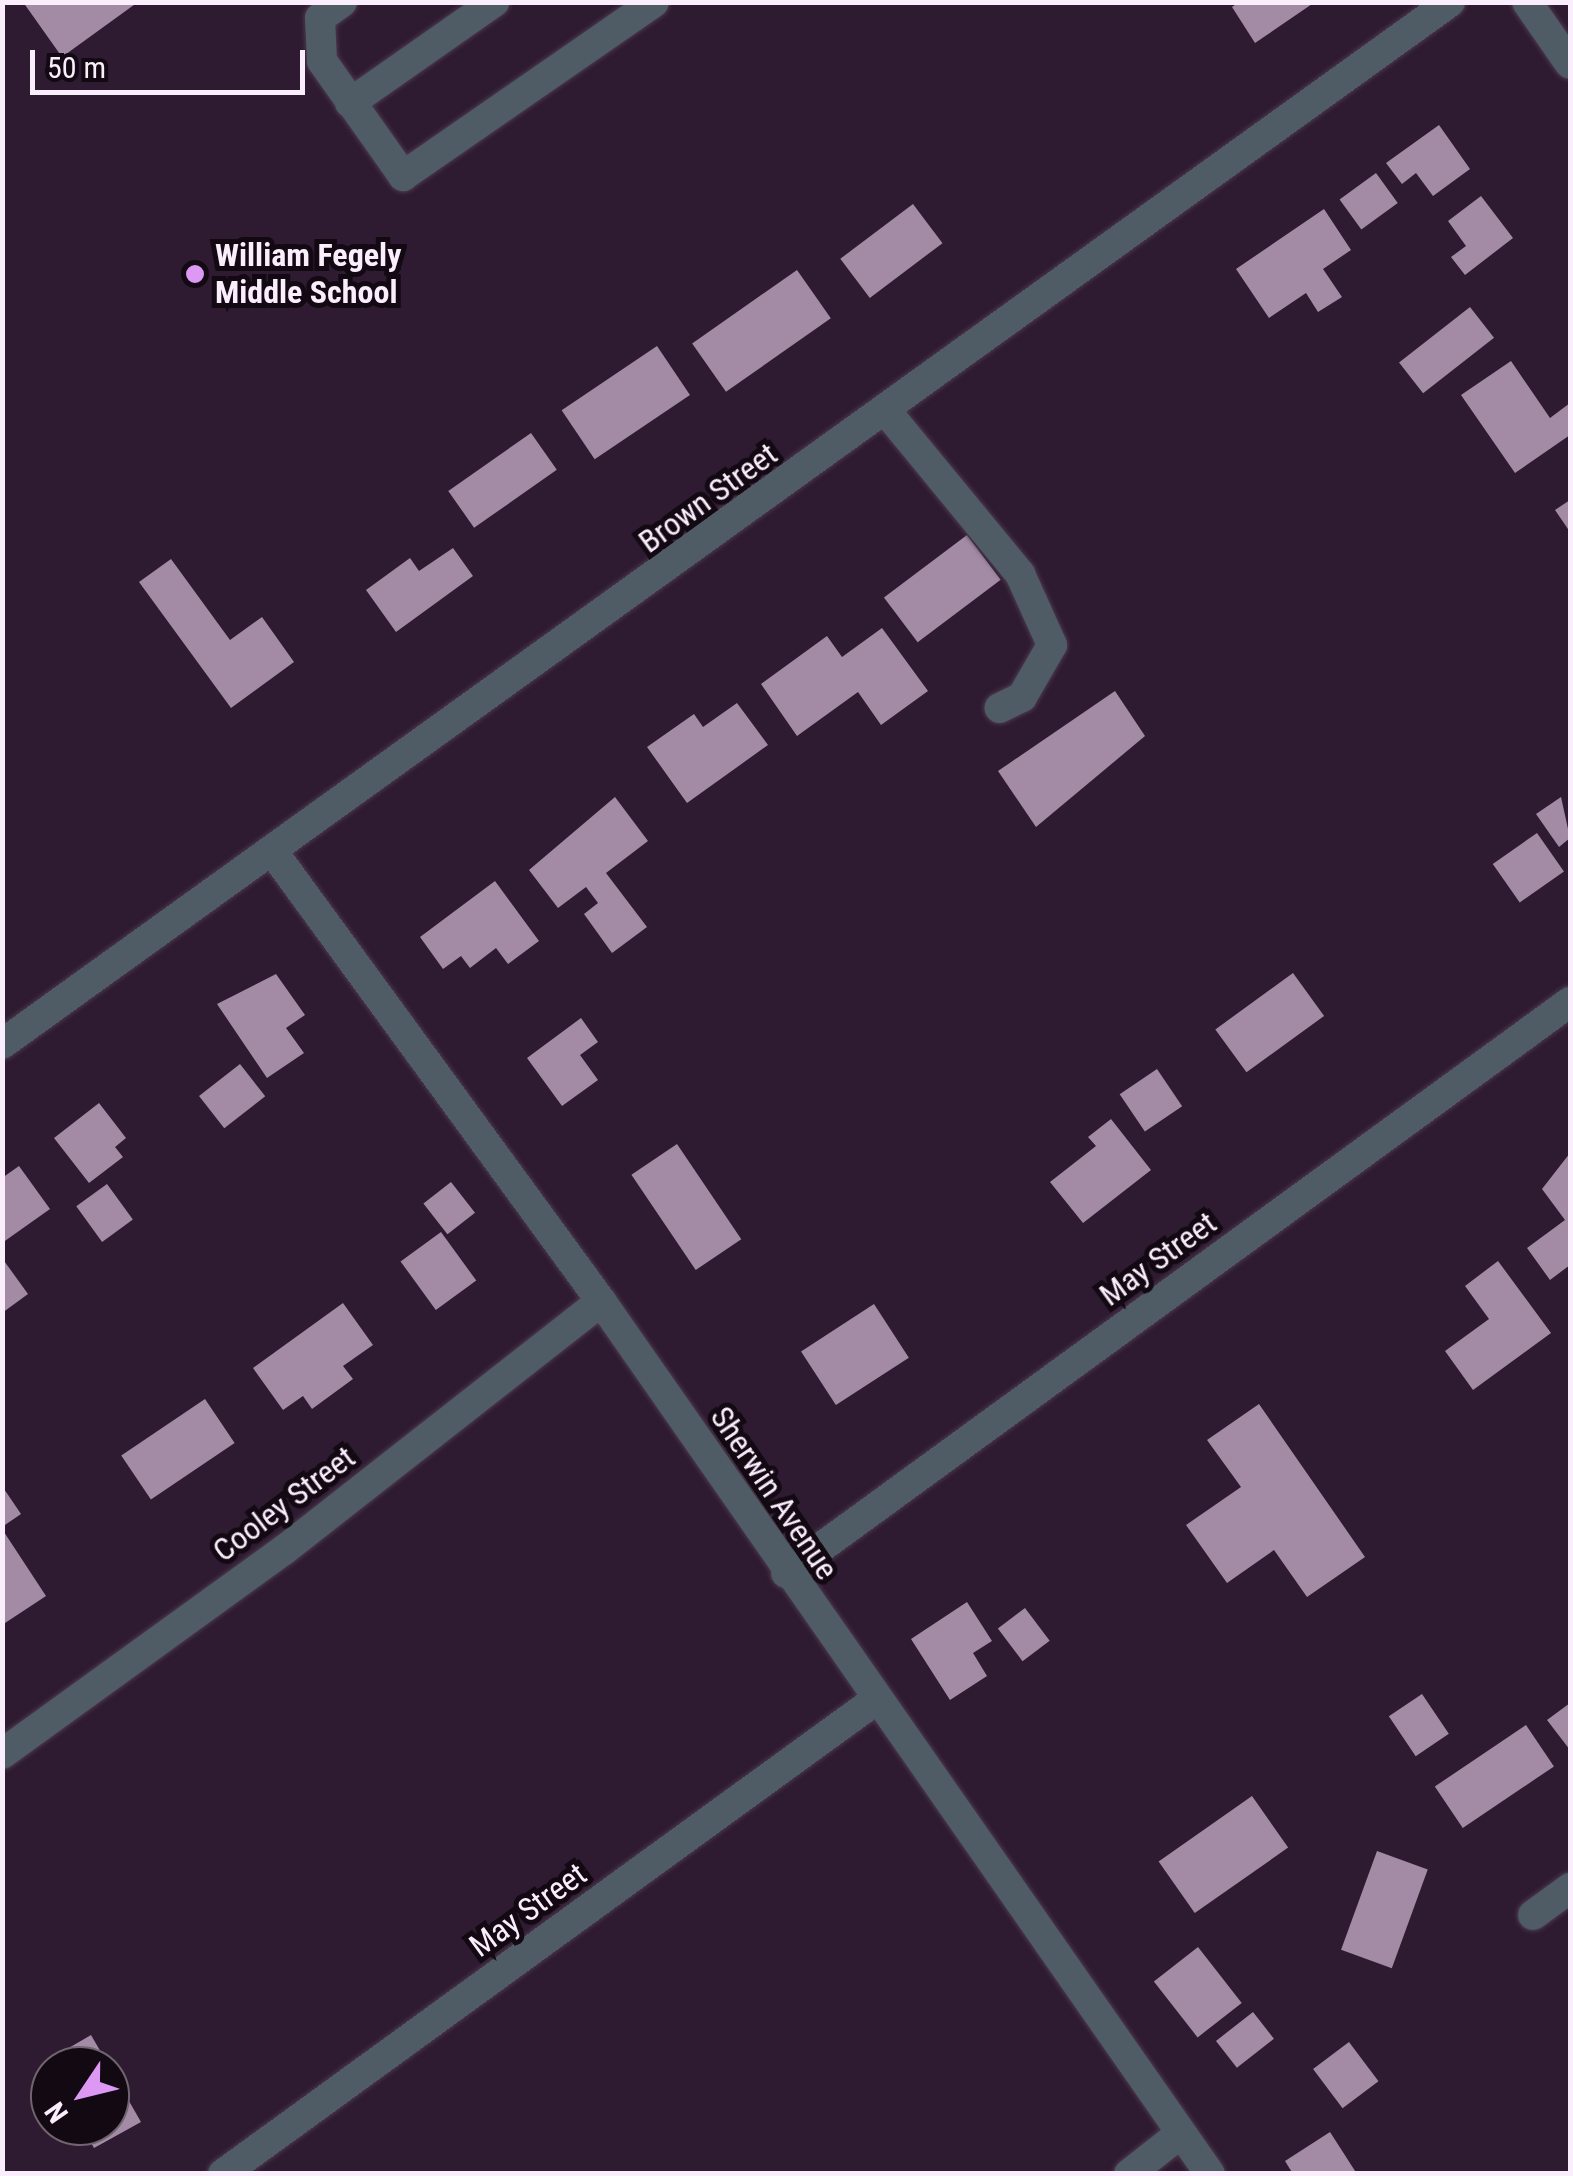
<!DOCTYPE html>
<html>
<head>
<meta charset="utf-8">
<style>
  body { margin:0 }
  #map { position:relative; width:1573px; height:2176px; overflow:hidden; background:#2e1b31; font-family:"Roboto Condensed",sans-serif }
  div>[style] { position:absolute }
  .building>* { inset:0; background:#a38ba6; transform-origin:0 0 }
  .roads { filter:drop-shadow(0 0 2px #4b384d) drop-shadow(0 0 2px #4b384d) }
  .minor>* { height:30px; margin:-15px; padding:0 15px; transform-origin:15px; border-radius:15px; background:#4f5b65 }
  .dots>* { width:28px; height:28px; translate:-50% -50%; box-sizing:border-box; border:5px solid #120913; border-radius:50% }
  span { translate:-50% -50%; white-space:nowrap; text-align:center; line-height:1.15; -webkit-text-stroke:10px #120913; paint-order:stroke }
  .poi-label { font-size:32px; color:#faedfc; font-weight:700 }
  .left { translate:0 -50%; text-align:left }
  .street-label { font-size:32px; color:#faedfc }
  .frame { position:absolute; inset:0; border:5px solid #faedfc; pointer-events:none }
  .north { position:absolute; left:30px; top:2046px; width:100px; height:100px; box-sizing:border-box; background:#120913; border:2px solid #6f6470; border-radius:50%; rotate:235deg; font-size:28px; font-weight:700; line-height:40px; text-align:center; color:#faedfc }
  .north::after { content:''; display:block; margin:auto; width:35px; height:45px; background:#dd98f3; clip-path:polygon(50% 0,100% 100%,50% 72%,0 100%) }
  .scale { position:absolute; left:30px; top:50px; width:275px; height:45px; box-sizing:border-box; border:5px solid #faedfc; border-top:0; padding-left:12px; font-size:30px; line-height:35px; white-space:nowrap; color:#faedfc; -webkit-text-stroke:8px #120913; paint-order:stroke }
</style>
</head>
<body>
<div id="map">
  <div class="building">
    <i style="clip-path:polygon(23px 2px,138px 2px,62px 57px)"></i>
    <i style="clip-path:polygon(1239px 2px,1315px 2px,1255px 43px,1232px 7px)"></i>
    <i style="clip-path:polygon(1439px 125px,1470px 169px,1433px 196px,1416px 173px,1402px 184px,1386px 163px)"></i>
    <i style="left:1376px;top:173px;width:37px;height:45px;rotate:54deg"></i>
    <i style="clip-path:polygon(1481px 196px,1513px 238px,1465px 275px,1451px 257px,1466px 246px,1448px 221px)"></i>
    <i style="left:913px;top:204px;width:49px;height:91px;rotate:53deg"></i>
    <i style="clip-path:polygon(1324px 209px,1351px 250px,1323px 269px,1342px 297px,1318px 312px,1306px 293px,1269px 318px,1236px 269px)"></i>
    <i style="left:797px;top:270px;width:59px;height:128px;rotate:55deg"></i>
    <i style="left:1470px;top:307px;width:39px;height:90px;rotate:52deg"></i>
    <i style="left:657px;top:346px;width:59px;height:115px;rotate:56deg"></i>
    <i style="clip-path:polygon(1511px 361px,1550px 418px,1570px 403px,1570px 435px,1515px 473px,1461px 395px)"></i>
    <i style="left:531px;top:433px;width:45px;height:101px;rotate:55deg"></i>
    <i style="clip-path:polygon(1570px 500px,1570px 532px,1555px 510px)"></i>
    <i style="left:967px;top:535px;width:56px;height:104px;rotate:53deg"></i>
    <i style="clip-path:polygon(453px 548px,473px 576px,396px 632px,366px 590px,410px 558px,419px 571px)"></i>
    <i style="clip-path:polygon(171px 559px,230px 640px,262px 617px,294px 662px,231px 708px,139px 582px)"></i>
    <i style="clip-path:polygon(882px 628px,928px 691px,881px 725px,858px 692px,797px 736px,761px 684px,827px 636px,842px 657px)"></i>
    <i style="clip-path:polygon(1115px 691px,1145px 736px,1036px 827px,998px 771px)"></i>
    <i style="clip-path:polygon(737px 703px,768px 745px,687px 803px,647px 747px,694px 714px,703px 727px)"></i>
    <i style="clip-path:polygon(615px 797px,648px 841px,606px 873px,647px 927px,612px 953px,584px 914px,598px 903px,586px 887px,558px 908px,529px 870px)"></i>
    <i style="clip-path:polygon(1561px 797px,1570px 838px,1559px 847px,1536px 814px)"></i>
    <i style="left:1537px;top:833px;width:47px;height:54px;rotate:55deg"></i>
    <i style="clip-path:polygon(495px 881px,539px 941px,508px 964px,496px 948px,470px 968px,461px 956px,443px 969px,420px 937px)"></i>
    <i style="left:1293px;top:973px;width:53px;height:96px;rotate:54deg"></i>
    <i style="clip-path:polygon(276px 974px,305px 1015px,286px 1028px,304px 1053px,267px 1078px,217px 1004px)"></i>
    <i style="clip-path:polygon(581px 1018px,598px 1042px,580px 1055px,598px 1080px,562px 1106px,527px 1058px)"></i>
    <i style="left:240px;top:1064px;width:41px;height:52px;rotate:52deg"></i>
    <i style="left:1157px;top:1069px;width:45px;height:45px;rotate:56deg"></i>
    <i style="clip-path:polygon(99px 1103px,126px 1138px,115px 1147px,123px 1157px,89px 1183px,54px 1138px)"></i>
    <i style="clip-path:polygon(1111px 1119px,1151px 1170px,1083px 1223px,1050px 1182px,1096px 1146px,1088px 1137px)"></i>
    <i style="left:677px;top:1144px;width:115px;height:55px;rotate:56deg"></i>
    <i style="clip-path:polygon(1570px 1153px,1570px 1265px,1550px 1280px,1527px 1248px,1565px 1220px,1542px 1189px)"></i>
    <i style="clip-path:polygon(19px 1166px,50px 1209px,2px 1243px,2px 1178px)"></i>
    <i style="left:451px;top:1182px;width:39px;height:35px;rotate:52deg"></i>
    <i style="left:107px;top:1184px;width:44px;height:38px;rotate:54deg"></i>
    <i style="left:441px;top:1232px;width:60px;height:50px;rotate:54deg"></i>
    <i style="clip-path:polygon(2px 1258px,28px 1294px,2px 1313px)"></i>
    <i style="clip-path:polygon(1498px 1261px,1551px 1333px,1473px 1390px,1445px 1351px,1489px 1319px,1465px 1286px)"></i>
    <i style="clip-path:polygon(343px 1303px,373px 1345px,343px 1366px,353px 1379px,312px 1409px,303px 1396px,283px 1410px,253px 1368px)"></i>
    <i style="left:874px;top:1304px;width:64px;height:87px;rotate:57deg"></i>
    <i style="left:205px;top:1399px;width:53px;height:101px;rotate:56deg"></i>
    <i style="clip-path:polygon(1259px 1404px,1365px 1557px,1307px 1597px,1274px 1550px,1227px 1583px,1186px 1525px,1241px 1487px,1207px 1440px)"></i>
    <i style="clip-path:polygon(2px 1486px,21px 1514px,2px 1527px)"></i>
    <i style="clip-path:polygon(2px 1529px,46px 1596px,2px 1625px)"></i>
    <i style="clip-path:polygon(967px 1602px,992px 1641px,973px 1653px,987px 1676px,950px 1700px,911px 1639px)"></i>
    <i style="left:1025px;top:1608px;width:41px;height:34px;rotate:53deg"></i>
    <i style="left:1422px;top:1694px;width:48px;height:40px;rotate:56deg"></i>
    <i style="clip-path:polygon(1570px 1703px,1570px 1750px,1547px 1720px)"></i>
    <i style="left:1526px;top:1725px;width:50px;height:110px;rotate:56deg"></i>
    <i style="left:1252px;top:1796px;width:63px;height:114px;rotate:55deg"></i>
    <i style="left:1377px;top:1851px;width:54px;height:105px;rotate:20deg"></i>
    <i style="left:1198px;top:1947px;width:71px;height:56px;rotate:52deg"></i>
    <i style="left:1253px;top:2012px;width:34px;height:47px;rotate:52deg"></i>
    <i style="clip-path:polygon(91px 2035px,109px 2066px,61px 2066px,55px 2056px)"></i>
    <i style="left:1349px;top:2042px;width:49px;height:45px;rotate:53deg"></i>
    <i style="clip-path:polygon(110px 2068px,141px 2122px,94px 2148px,81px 2126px,110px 2126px)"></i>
    <i style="clip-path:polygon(1330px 2132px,1357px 2174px,1293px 2174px,1285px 2161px)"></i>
  </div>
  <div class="roads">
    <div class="minor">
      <i style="left:342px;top:2px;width:27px;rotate:144deg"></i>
      <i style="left:320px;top:18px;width:43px;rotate:87.3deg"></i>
      <i style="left:322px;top:61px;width:141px;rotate:54.8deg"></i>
      <i style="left:403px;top:176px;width:305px;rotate:-34.7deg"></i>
      <i style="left:1527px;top:2px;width:75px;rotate:55.3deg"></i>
      <i style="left:350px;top:103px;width:176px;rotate:-35deg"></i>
      <i style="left:887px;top:412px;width:210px;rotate:50.6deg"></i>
      <i style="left:1020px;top:574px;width:78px;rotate:65.7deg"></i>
      <i style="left:1052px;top:645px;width:60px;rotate:120deg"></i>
      <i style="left:1022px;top:697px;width:25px;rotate:154deg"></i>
      <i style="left:276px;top:856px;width:551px;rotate:53.86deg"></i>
      <i style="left:601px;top:1301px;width:1064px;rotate:55.1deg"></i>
      <i style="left:2px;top:1044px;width:1784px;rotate:-35.74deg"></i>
      <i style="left:786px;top:1573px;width:970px;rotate:-36.07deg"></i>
      <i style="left:2px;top:1754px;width:348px;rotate:-35.9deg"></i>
      <i style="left:284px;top:1550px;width:403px;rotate:-38.1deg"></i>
      <i style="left:1533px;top:1915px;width:46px;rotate:-36.1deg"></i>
      <i style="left:223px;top:2174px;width:803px;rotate:-35.99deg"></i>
      <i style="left:1129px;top:2174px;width:65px;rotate:-38.1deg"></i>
    </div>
  </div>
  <div class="dots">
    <i style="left:195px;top:274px;background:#dd98f3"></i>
  </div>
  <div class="poi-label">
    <span class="left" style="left:215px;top:274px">William Fegely<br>Middle School</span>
  </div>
  <div class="street-label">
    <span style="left:708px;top:498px;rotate:-36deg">Brown Street</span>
    <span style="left:1158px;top:1259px;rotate:-36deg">May Street</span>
    <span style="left:774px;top:1493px;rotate:56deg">Sherwin Avenue</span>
    <span style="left:284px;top:1504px;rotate:-37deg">Cooley Street</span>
    <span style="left:528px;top:1910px;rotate:-36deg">May Street</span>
  </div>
  <div class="frame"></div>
  <div class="north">N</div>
  <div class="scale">50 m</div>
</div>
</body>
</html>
